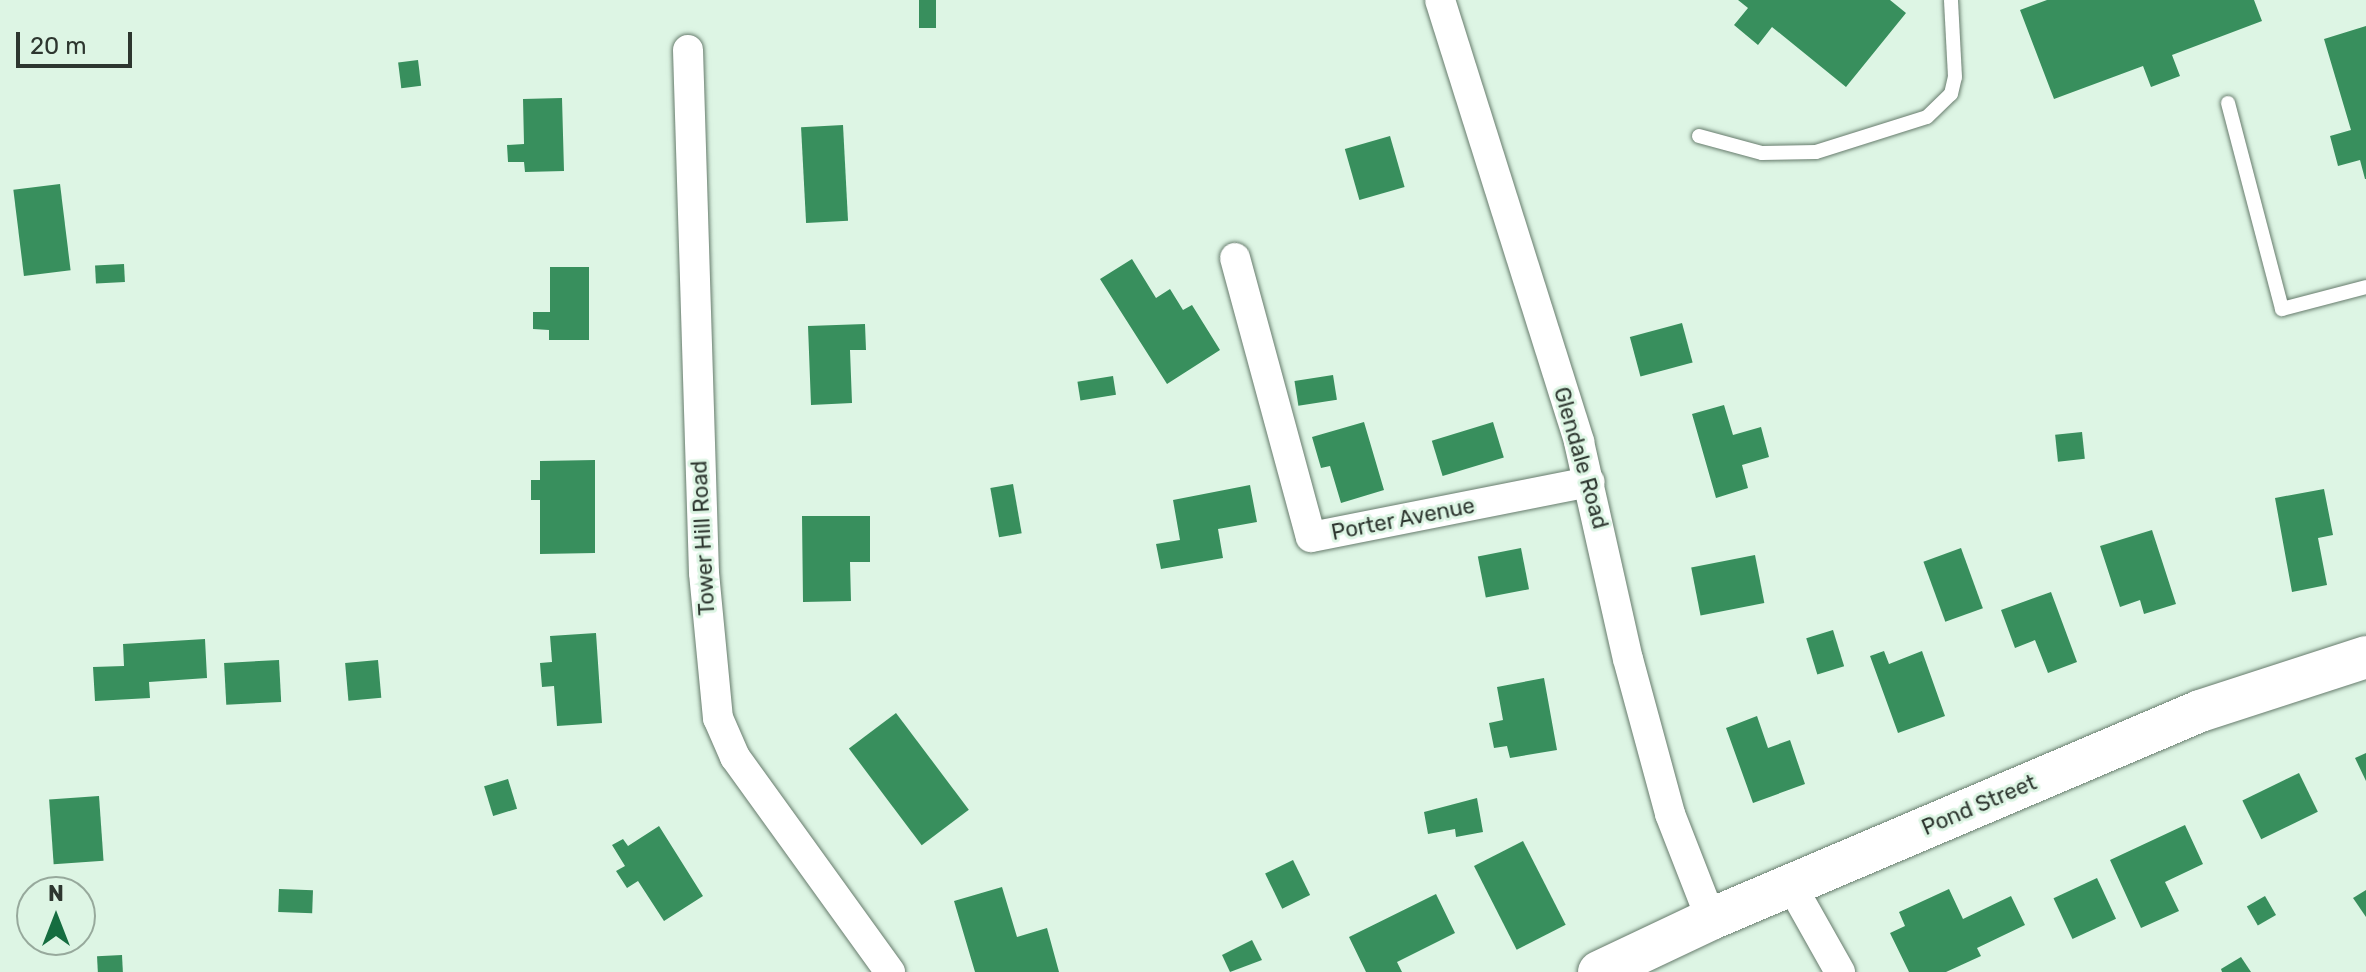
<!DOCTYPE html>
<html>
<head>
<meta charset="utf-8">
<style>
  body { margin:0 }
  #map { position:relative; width:2366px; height:972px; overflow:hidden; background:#ddf5e4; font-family:Rubik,sans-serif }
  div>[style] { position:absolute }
  .building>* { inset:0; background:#388f5d; transform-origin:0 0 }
  .roads { filter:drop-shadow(0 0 2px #677c6d) drop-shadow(0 0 2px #677c6d) }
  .service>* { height:14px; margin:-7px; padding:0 7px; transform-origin:7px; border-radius:7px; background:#fff }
  .minor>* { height:30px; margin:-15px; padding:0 15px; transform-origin:15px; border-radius:15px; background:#fff }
  .secondary>* { height:42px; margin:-21px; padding:0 21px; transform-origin:21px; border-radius:21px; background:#fff }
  span { translate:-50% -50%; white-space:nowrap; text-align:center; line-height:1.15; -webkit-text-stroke:6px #ddf5e4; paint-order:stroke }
  .street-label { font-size:22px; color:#2d362f }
  .north { position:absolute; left:16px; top:876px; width:80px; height:80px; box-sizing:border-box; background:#ddf5e4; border:2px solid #97a99c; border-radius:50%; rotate:0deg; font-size:22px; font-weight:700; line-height:32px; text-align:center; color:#2d362f }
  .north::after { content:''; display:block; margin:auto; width:28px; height:36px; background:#156d40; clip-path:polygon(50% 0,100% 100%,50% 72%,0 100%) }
  .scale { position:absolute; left:16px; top:32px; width:116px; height:36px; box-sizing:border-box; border:4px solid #2d362f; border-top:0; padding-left:10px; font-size:24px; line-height:28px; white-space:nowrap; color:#2d362f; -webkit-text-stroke:6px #ddf5e4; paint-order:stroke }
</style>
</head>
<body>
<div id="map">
  <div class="building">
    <i style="left:919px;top:0;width:17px;height:28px"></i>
    <i style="clip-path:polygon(1738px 0,1890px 0,1906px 13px,1846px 87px,1772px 27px,1758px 45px,1734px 25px,1748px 8px)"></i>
    <i style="clip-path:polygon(2047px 0,2254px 0,2262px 21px,2172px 55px,2180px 76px,2151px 87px,2143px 66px,2054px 99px,2020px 10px)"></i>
    <i style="clip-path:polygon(2366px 26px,2366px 179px,2365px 179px,2360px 160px,2338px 166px,2330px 136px,2351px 130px,2324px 39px)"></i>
    <i style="left:418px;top:60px;width:26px;height:20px;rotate:83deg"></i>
    <i style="clip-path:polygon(562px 98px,564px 171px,525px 172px,524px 162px,508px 162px,507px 145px,524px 144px,523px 99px)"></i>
    <i style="left:843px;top:125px;width:96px;height:42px;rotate:87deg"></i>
    <i style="left:1390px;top:136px;width:53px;height:47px;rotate:74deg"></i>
    <i style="left:60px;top:184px;width:87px;height:47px;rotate:83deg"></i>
    <i style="clip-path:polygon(1132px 259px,1156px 298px,1170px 289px,1183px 310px,1192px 305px,1220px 350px,1167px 384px,1100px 279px)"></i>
    <i style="left:124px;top:264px;width:18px;height:29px;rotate:87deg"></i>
    <i style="clip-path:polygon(550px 267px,589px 267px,589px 340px,549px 340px,549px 330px,533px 329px,533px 312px,550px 312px)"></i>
    <i style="left:1682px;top:323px;width:41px;height:54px;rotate:75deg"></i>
    <i style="clip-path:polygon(865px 324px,866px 350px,850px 350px,852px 403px,811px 405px,808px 326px)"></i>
    <i style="left:1333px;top:375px;width:25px;height:39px;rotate:81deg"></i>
    <i style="left:1113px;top:376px;width:19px;height:36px;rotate:81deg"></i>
    <i style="clip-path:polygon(1724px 405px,1733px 435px,1761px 427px,1769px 457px,1742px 465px,1748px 488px,1716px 498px,1692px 414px)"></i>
    <i style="clip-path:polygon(1364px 422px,1384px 490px,1341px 503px,1330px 466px,1321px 468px,1312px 437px)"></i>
    <i style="left:1493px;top:422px;width:37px;height:64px;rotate:73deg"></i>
    <i style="left:2082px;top:432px;width:27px;height:27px;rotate:84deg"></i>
    <i style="clip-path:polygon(595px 460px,595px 553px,540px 554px,540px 500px,531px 500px,531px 480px,540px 480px,540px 461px)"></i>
    <i style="left:1013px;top:484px;width:50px;height:23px;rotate:80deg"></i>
    <i style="clip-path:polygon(1250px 485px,1257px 522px,1218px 529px,1223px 558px,1161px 569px,1156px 544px,1180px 540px,1173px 500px)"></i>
    <i style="clip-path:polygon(2324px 489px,2333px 535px,2318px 538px,2327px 585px,2292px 592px,2275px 498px)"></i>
    <i style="clip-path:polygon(802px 516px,870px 516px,870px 562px,850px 562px,851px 601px,803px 602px)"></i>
    <i style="clip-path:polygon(2152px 530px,2176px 604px,2144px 614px,2140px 600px,2120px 607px,2100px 546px)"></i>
    <i style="left:1521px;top:548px;width:42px;height:44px;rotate:79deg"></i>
    <i style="left:1961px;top:548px;width:64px;height:40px;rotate:70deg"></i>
    <i style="left:1755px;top:555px;width:49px;height:65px;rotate:79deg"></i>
    <i style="clip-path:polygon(2051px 592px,2077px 662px,2048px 673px,2035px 640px,2015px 648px,2001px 610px)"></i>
    <i style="left:1833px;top:630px;width:38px;height:28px;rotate:73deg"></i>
    <i style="clip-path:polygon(596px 633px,602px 723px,557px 726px,554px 686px,542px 687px,540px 663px,552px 662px,550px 636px)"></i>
    <i style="clip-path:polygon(205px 639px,207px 678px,149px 682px,150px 698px,95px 701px,93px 667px,124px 666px,123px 644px)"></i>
    <i style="clip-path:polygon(1884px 651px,1889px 664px,1922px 651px,1945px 716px,1898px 733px,1870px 656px)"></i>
    <i style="left:279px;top:660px;width:42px;height:55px;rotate:87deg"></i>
    <i style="left:378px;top:660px;width:38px;height:33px;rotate:85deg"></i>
    <i style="clip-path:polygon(1544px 678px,1557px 750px,1510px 758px,1507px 746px,1494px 748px,1489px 723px,1503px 720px,1497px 687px)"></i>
    <i style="left:896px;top:713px;width:121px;height:59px;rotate:53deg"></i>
    <i style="clip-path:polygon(1757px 716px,1768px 748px,1790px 740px,1805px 784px,1753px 803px,1726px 728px)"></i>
    <i style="clip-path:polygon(2366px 753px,2366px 781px,2355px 758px)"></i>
    <i style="left:2299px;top:773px;width:43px;height:63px;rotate:64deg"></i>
    <i style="left:508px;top:779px;width:31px;height:25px;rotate:73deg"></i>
    <i style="left:99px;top:796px;width:65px;height:50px;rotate:86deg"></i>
    <i style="clip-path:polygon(1477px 798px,1483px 832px,1456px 837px,1455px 829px,1428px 834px,1424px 812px)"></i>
    <i style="clip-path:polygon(2185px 825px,2203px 864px,2165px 882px,2179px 911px,2141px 928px,2110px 860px)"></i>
    <i style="clip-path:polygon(659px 826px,703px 896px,664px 921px,638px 881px,627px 888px,616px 871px,625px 866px,612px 845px,623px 839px,628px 846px)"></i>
    <i style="left:1523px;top:841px;width:94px;height:55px;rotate:63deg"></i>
    <i style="left:1293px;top:860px;width:39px;height:31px;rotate:64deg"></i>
    <i style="left:2097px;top:878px;width:45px;height:48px;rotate:65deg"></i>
    <i style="clip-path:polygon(1002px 887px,1017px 937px,1047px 928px,1059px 972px,975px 972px,954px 901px)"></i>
    <i style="left:279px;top:889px;width:34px;height:23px;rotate:2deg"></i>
    <i style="clip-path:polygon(1949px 889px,1963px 919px,2011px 896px,2025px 925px,1977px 948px,1981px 956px,1946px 972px,1909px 972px,1890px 933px,1905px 926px,1899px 912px)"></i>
    <i style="clip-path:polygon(2366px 890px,2366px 917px,2353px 898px)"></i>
    <i style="clip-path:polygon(1436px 894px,1455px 933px,1397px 962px,1402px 972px,1366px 972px,1349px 937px)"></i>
    <i style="left:2265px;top:896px;width:22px;height:21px;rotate:60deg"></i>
    <i style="clip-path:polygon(1252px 940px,1262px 960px,1230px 972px,1222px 955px)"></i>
    <i style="left:122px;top:955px;width:17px;height:25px;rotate:87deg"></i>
    <i style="clip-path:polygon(2241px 957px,2251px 972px,2222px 972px,2221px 969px)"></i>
  </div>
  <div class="roads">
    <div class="service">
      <i style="left:2228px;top:103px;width:213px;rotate:75.3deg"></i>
      <i style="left:2282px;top:309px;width:87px;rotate:-14.7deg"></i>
      <i style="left:1699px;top:136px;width:65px;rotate:15.1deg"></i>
      <i style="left:1762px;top:153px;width:54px;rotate:-1.1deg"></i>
      <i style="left:1816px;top:152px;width:116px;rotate:-17.5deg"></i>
      <i style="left:1927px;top:117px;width:33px;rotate:-44deg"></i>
      <i style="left:1951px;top:94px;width:17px;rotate:-77deg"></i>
      <i style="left:1955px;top:77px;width:77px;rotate:-93deg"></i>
    </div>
    <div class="minor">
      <i style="left:1440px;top:0;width:463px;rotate:72.5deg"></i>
      <i style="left:1579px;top:442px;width:222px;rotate:77.3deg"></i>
      <i style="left:1628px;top:659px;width:161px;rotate:74.8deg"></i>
      <i style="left:1670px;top:814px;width:113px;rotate:68.7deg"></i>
      <i style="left:688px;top:50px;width:523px;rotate:88.25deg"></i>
      <i style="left:704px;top:573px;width:146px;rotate:84.5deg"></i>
      <i style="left:718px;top:718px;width:43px;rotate:66.4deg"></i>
      <i style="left:735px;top:757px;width:265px;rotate:54.2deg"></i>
      <i style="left:1235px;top:258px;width:289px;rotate:74.8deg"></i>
      <i style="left:1311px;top:537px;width:284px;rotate:-11.2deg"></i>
      <i style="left:1791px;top:885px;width:100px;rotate:60.6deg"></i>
    </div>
    <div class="secondary">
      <i style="left:1599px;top:972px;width:124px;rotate:-25.3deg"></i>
      <i style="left:1711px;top:919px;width:531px;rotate:-23.04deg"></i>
      <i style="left:2200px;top:711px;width:175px;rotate:-18deg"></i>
    </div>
  </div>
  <div class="street-label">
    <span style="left:1581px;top:458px;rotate:74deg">Glendale Road</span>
    <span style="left:1403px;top:519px;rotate:-11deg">Porter Avenue</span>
    <span style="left:703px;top:538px;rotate:-93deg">Tower Hill Road</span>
    <span style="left:1979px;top:805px;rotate:-23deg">Pond Street</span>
  </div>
  <div class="north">N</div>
  <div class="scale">20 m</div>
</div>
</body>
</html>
